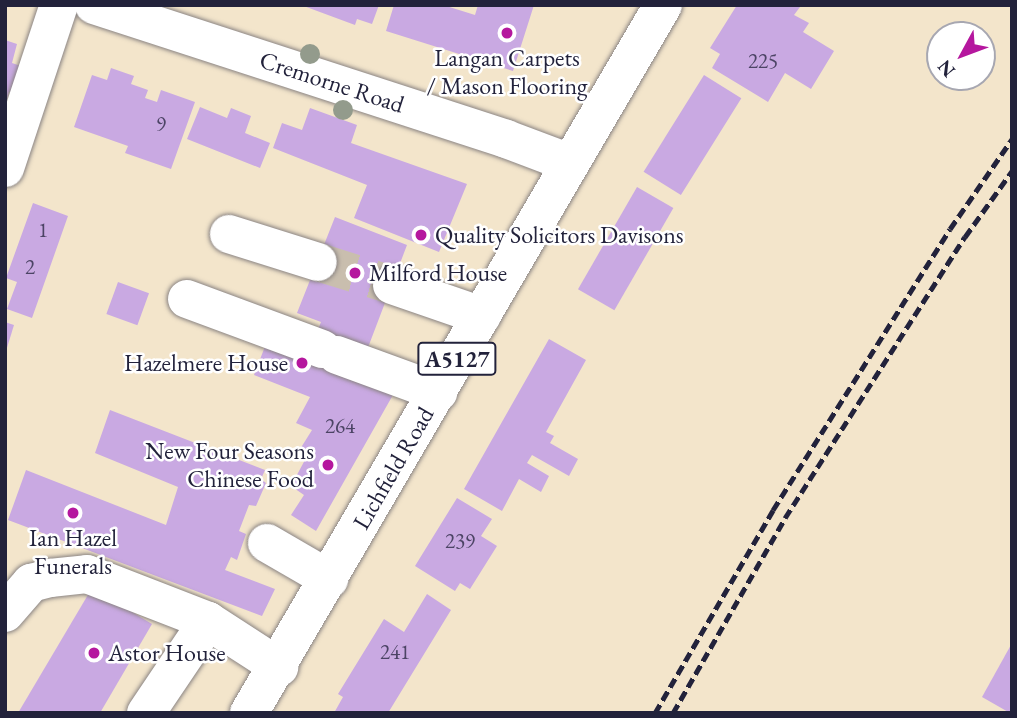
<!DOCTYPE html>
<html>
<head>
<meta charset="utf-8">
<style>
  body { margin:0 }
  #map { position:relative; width:1017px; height:718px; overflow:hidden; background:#f3e5cb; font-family:"EB Garamond",serif }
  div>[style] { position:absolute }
  .building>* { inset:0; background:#c9a9e2; transform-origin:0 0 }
  .minor-tunnel>* { height:38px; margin-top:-19px; transform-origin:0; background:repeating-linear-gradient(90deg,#c9beae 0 38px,transparent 0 57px) }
  .roads { filter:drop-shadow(0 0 2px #8a8483) drop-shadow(0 0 2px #8a8483) }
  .minor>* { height:38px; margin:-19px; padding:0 19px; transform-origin:19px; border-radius:19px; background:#fff }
  .major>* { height:38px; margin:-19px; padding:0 19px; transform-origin:19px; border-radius:19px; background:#fff }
  .rail>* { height:5px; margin-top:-2.5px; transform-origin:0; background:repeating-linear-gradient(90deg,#22223b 0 10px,transparent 0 15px) }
  .trees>* { width:20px; height:20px; margin:-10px; border-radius:50%; background:#939b8c }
  .dots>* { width:19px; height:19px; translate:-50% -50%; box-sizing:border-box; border:4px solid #fff; border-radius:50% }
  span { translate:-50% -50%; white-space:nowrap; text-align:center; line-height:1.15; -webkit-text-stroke:5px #fff; paint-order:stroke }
  .number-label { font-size:21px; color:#4c4465 }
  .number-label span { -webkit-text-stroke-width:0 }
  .shield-label span { padding:2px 5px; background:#fff; border:2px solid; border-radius:5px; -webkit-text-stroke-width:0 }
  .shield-label { font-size:23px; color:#22223b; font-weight:700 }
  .poi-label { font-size:24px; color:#22223b }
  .left { translate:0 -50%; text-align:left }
  .right { translate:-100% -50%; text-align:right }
  .street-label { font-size:24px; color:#22223b }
  .frame { position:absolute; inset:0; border:7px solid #22223b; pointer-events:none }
  .north { position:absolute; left:926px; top:21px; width:70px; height:70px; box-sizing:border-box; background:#fff; border:2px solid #a7a7b1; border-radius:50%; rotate:229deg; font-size:19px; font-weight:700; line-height:28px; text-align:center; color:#22223b }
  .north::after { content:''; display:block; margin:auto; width:24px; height:32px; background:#b5179e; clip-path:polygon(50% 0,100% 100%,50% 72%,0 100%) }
</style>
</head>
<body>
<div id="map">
  <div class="building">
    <i style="clip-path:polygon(301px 5px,379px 5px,372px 24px,357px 19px,355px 25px)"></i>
    <i style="clip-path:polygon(394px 5px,443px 5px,475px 15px,478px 5px,534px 5px,513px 71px,386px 31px)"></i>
    <i style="clip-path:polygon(737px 5px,800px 7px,794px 15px,809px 23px,803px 32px,834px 51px,811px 89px,785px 73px,768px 102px,712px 68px,720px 54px,710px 48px)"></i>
    <i style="clip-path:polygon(5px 40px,17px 44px,12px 63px,24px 67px,16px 93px,9px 92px,6px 103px)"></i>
    <i style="clip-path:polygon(111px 68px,134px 76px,131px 84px,148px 90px,145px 98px,157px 102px,161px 90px,195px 102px,171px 169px,125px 153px,128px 146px,74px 127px,92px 75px,107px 80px)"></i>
    <i style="left:704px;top:75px;width:44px;height:114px;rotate:32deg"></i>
    <i style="clip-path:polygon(200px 107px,227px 118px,231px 108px,251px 116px,245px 133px,270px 143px,260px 168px,187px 139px)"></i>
    <i style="clip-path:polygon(310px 108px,357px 125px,351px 143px,467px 184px,439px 252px,354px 218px,367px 185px,273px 148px,282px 123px,302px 130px)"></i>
    <i style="left:637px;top:187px;width:42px;height:118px;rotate:30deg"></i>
    <i style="clip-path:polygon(33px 203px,68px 216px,32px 318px,7px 309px,17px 282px,6px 278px)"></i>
    <i style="clip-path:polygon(335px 217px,407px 245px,364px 358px,398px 386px,316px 531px,291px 515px,304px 495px,291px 486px,306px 458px,297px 454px,312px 430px,296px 423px,310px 397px,254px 375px,269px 336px,315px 337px,321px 322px,297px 313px)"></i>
    <i style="left:118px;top:282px;width:33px;height:34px;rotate:20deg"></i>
    <i style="clip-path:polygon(5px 322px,14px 325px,6px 351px,5px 351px)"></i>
    <i style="clip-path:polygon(549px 339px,586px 360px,546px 432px,554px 436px,550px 443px,578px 459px,569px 476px,532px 455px,527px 463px,549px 476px,541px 492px,519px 479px,502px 511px,464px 489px)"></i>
    <i style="clip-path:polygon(110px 410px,265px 470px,261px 479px,266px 483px,256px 506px,249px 505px,239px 531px,246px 534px,237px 560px,231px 557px,225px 570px,275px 589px,262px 616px,8px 520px,26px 470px,166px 525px,178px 487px,95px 453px)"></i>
    <i style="clip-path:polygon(457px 498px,492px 519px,481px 536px,497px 546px,470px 589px,460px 583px,455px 591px,415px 566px)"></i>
    <i style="clip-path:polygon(92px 588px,152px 624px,100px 713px,18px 713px)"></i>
    <i style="clip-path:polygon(427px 594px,451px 610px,388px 713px,334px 713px,343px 697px,338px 694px,384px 619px,404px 632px)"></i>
    <i style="clip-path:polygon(1012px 643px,1012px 713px,1010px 713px,982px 697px)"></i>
  </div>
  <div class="minor-tunnel">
    <i style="left:318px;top:262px;width:77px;rotate:17.3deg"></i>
  </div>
  <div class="roads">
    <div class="minor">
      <i style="left:94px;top:5px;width:433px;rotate:18deg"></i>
      <i style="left:506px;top:139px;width:68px;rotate:20.6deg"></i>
      <i style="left:5px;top:168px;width:172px;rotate:-71.7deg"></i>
      <i style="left:229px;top:234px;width:93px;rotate:17.5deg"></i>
      <i style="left:392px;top:285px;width:95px;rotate:19deg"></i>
      <i style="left:187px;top:299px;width:144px;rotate:20.3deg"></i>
      <i style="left:337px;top:355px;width:108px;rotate:20.1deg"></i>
      <i style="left:267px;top:543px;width:72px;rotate:30.1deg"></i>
      <i style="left:5px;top:613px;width:40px;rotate:-49deg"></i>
      <i style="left:31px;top:583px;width:20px;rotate:-15deg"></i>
      <i style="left:50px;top:578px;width:37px;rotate:-6deg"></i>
      <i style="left:87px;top:574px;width:130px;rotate:21.2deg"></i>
      <i style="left:208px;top:621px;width:85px;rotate:32.9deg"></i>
      <i style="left:146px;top:713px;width:111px;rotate:-56deg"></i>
    </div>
    <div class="major">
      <i style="left:249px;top:713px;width:820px;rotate:-59.68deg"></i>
    </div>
  </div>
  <div class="rail">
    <i style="left:655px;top:713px;width:235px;rotate:-59.8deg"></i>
    <i style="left:773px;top:510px;width:332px;rotate:-57.8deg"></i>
    <i style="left:950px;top:229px;width:109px;rotate:-55.4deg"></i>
    <i style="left:673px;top:713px;width:225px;rotate:-60.1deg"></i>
    <i style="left:785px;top:518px;width:334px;rotate:-57.4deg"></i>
    <i style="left:965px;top:237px;width:81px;rotate:-54.5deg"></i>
  </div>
  <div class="trees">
    <i style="left:310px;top:54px"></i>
    <i style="left:343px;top:110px"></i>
  </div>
  <div class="dots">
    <i style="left:507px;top:33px;background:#b5179e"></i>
    <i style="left:421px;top:235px;background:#b5179e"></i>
    <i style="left:355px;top:273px;background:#b5179e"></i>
    <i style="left:302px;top:363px;background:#b5179e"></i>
    <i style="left:328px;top:465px;background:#b5179e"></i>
    <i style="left:73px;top:513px;background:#b5179e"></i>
    <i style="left:94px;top:653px;background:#b5179e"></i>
  </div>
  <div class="number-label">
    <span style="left:763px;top:61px">225</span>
    <span style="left:161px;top:124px">9</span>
    <span style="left:43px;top:230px">1</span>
    <span style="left:30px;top:267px">2</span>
    <span style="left:340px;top:426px">264</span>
    <span style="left:460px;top:541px">239</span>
    <span style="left:395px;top:652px">241</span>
  </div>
  <div class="shield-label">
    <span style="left:457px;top:359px">A5127</span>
  </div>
  <div class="poi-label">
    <span style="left:507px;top:72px">Langan Carpets<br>/ Mason Flooring</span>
    <span class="left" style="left:435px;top:235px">Quality Solicitors Davisons</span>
    <span class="left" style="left:369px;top:273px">Milford House</span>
    <span class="right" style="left:288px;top:363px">Hazelmere House</span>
    <span class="right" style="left:314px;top:465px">New Four Seasons<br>Chinese Food</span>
    <span style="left:73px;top:552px">Ian Hazel<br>Funerals</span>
    <span class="left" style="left:108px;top:653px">Astor House</span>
  </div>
  <div class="street-label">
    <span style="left:332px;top:82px;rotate:18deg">Cremorne Road</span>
    <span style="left:393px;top:468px;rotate:-60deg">Lichfield Road</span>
  </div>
  <div class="frame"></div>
  <div class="north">N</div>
</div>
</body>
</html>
